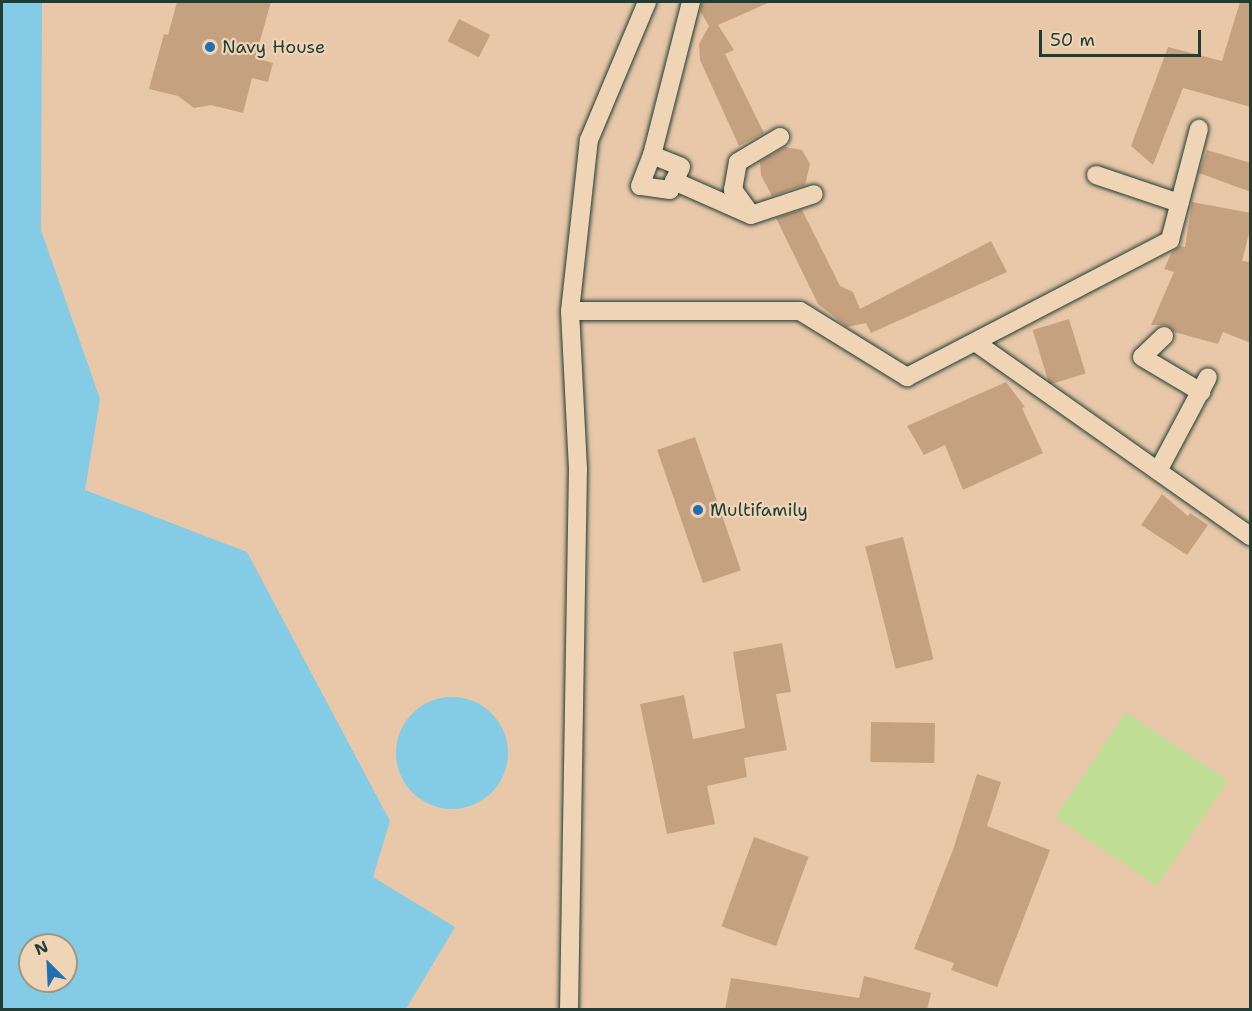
<!DOCTYPE html>
<html>
<head>
<meta charset="utf-8">
<style>
  body { margin:0 }
  #map { position:relative; width:1252px; height:1011px; overflow:hidden; background:#e8c8a8; font-family:"Shantell Sans",sans-serif }
  div>[style] { position:absolute }
  .green>* { inset:0; background:#c0de96; transform-origin:0 0 }
  .water>* { inset:0; background:#84cbe6 }
  .round { border-radius:50% }
  .building>* { inset:0; background:#c6a180; transform-origin:0 0 }
  .roads { filter:drop-shadow(0 0 2px #1f3d34) drop-shadow(0 0 2px #1f3d34) }
  .street>* { height:18px; margin:-9px; padding:0 9px; transform-origin:9px; border-radius:9px; background:#efd4b6 }
  .dots>* { width:16px; height:16px; translate:-50% -50%; box-sizing:border-box; border:3px solid #efd4b6; border-radius:50% }
  span { translate:-50% -50%; white-space:nowrap; text-align:center; line-height:1.15; -webkit-text-stroke:4.5px #efd4b6; paint-order:stroke }
  .poi-label { font-size:18px; color:#1f3d34 }
  .left { translate:0 -50%; text-align:left }
  .frame { position:absolute; inset:0; border:3px solid #1f3d34; pointer-events:none }
  .north { position:absolute; left:18px; top:933px; width:60px; height:60px; box-sizing:border-box; background:#efd4b6; border:2px solid #9c9882; border-radius:50%; rotate:336deg; font-size:16px; font-weight:700; line-height:24px; text-align:center; color:#1f3d34 }
  .north::after { content:''; display:block; margin:auto; width:21px; height:27px; background:#1f6fb2; clip-path:polygon(50% 0,100% 100%,50% 72%,0 100%) }
  .scale { position:absolute; left:1039px; top:30px; width:162px; height:27px; box-sizing:border-box; border:3px solid #1f3d34; border-top:0; padding-left:8px; font-size:18px; line-height:21px; white-space:nowrap; color:#1f3d34; -webkit-text-stroke:4px #efd4b6; paint-order:stroke }
</style>
</head>
<body>
<div id="map">
  <div class="green">
    <i style="left:1126px;top:712px;width:123px;height:127px;rotate:34deg"></i>
  </div>
  <div class="water">
    <i style="clip-path:polygon(evenodd,2px 2px,42px 2px,41px 230px,100px 399px,85px 490px,247px 552px,390px 821px,373px 877px,455px 927px,406px 1009px,2px 1009px,2px 2px,30px 945px,66px 945px,66px 981px,30px 981px,30px 945px)"></i>
    <i class="round" style="left:396px;top:697px;width:112px;height:112px"></i>
  </div>
  <div class="building">
    <i style="clip-path:polygon(177px 2px,271px 2px,255px 58px,273px 63px,268px 82px,252px 78px,243px 113px,211px 105px,194px 108px,178px 96px,149px 89px,164px 34px,168px 35px)"></i>
    <i style="clip-path:polygon(702px 2px,770px 2px,718px 25px,734px 50px,725px 54px,764px 133px,739px 146px,700px 60px,699px 44px,709px 26px,700px 11px)"></i>
    <i style="clip-path:polygon(1240px 2px,1251px 2px,1251px 107px,1183px 88px,1153px 165px,1131px 146px,1168px 47px,1222px 61px)"></i>
    <i style="left:459px;top:19px;width:35px;height:25px;rotate:27deg"></i>
    <i style="clip-path:polygon(785px 147px,802px 150px,810px 164px,805px 185px,772px 196px,761px 175px,760px 162px)"></i>
    <i style="clip-path:polygon(1207px 150px,1251px 163px,1251px 192px,1199px 173px)"></i>
    <i style="clip-path:polygon(1192px 202px,1251px 213px,1251px 226px,1242px 261px,1251px 262px,1251px 343px,1223px 332px,1218px 344px,1174px 332px,1167px 325px,1151px 325px,1174px 272px,1164px 269px,1172px 252px,1180px 246px,1185px 247px)"></i>
    <i style="clip-path:polygon(802px 210px,840px 286px,853px 292px,860px 309px,991px 241px,1007px 272px,871px 333px,866px 323px,847px 327px,818px 304px,776px 218px)"></i>
    <i style="left:1069px;top:319px;width:57px;height:38px;rotate:73deg"></i>
    <i style="clip-path:polygon(1006px 382px,1025px 407px,1022px 408px,1043px 453px,963px 490px,945px 445px,924px 455px,907px 426px)"></i>
    <i style="left:695px;top:437px;width:141px;height:40px;rotate:71deg"></i>
    <i style="clip-path:polygon(1162px 494px,1188px 516px,1190px 513px,1208px 525px,1187px 555px,1141px 525px)"></i>
    <i style="left:903px;top:537px;width:126px;height:39px;rotate:76deg"></i>
    <i style="clip-path:polygon(782px 643px,791px 692px,776px 694px,787px 750px,744px 758px,747px 777px,707px 786px,715px 824px,667px 834px,640px 704px,684px 695px,693px 739px,745px 728px,733px 652px)"></i>
    <i style="left:871px;top:722px;width:64px;height:40px;rotate:1deg"></i>
    <i style="clip-path:polygon(977px 774px,1001px 782px,987px 826px,1050px 850px,997px 987px,951px 970px,954px 963px,914px 949px,953px 850px)"></i>
    <i style="left:754px;top:837px;width:58px;height:95px;rotate:20deg"></i>
    <i style="clip-path:polygon(864px 976px,931px 993px,927px 1010px,725px 1010px,731px 978px,859px 998px)"></i>
  </div>
  <div class="roads">
    <div class="street">
      <i style="left:652px;top:155px;width:31px;rotate:22deg"></i>
      <i style="left:681px;top:167px;width:25px;rotate:116deg"></i>
      <i style="left:670px;top:190px;width:30px;rotate:-172deg"></i>
      <i style="left:640px;top:186px;width:33px;rotate:-69deg"></i>
      <i style="left:652px;top:155px;width:158px;rotate:-75.7deg"></i>
      <i style="left:1096px;top:175px;width:88px;rotate:18.6deg"></i>
      <i style="left:674px;top:181px;width:84px;rotate:23.8deg"></i>
      <i style="left:751px;top:215px;width:66px;rotate:-18.4deg"></i>
      <i style="left:750px;top:213px;width:29px;rotate:-126deg"></i>
      <i style="left:733px;top:190px;width:28px;rotate:-80deg"></i>
      <i style="left:738px;top:162px;width:49px;rotate:-30.8deg"></i>
      <i style="left:570px;top:311px;width:230px"></i>
      <i style="left:800px;top:311px;width:126px;rotate:31.7deg"></i>
      <i style="left:907px;top:377px;width:297px;rotate:-27.5deg"></i>
      <i style="left:1170px;top:240px;width:115px;rotate:-75.4deg"></i>
      <i style="left:1164px;top:336px;width:30px;rotate:136deg"></i>
      <i style="left:1142px;top:357px;width:69px;rotate:30.7deg"></i>
      <i style="left:975px;top:342px;width:337px;rotate:35.2deg"></i>
      <i style="left:1158px;top:471px;width:106px;rotate:-62deg"></i>
      <i style="left:569px;top:1010px;width:541px;rotate:-89.05deg"></i>
      <i style="left:578px;top:469px;width:158px;rotate:-92.9deg"></i>
      <i style="left:570px;top:311px;width:172px;rotate:-83.7deg"></i>
      <i style="left:589px;top:140px;width:150px;rotate:-67.2deg"></i>
    </div>
  </div>
  <div class="dots">
    <i style="left:210px;top:47px;background:#1f6fb2"></i>
    <i style="left:698px;top:510px;background:#1f6fb2"></i>
  </div>
  <div class="poi-label">
    <span class="left" style="left:222px;top:47px">Navy House</span>
    <span class="left" style="left:710px;top:510px">Multifamily</span>
  </div>
  <div class="frame"></div>
  <div class="north">N</div>
  <div class="scale">50 m</div>
</div>
</body>
</html>
